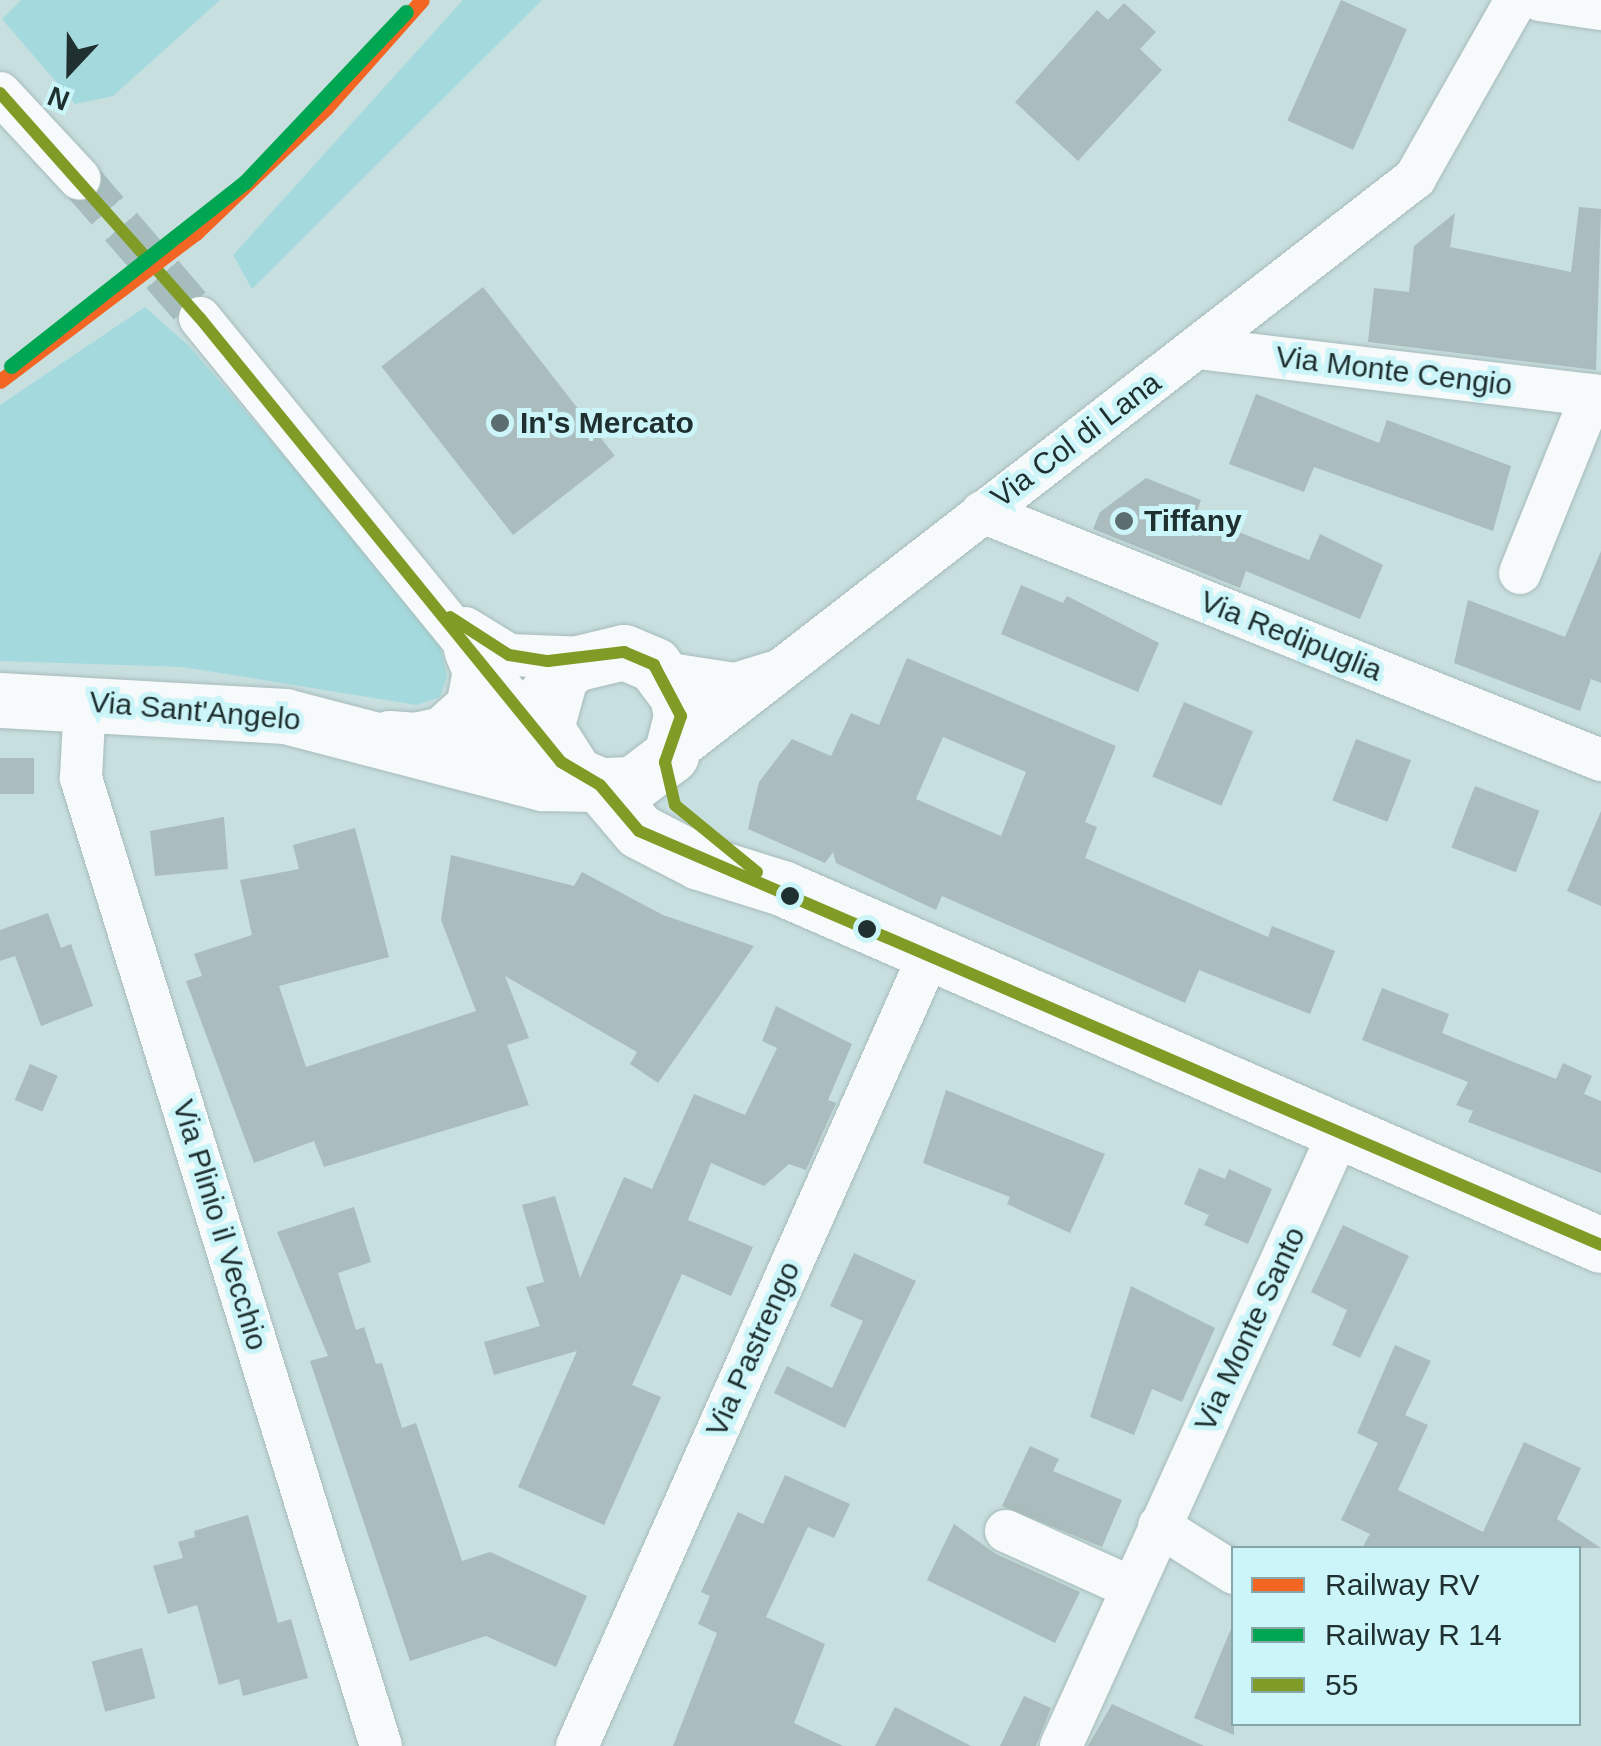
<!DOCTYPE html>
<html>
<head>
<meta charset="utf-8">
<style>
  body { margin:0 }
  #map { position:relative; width:1601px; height:1746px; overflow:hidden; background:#c8dfe0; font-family:Helvetica,sans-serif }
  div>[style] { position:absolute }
  .green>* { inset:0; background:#a4dadd }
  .building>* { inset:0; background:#aabcbd; transform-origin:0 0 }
  .street-tunnel>* { height:42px; margin-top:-21px; transform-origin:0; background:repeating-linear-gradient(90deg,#a6bcbd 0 42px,transparent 0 63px) }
  .roads { filter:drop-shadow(0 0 2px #a8bbbb) drop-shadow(0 0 2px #a8bbbb) }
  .street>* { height:42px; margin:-21px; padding:0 21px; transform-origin:21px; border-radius:21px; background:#f7fafa }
  .secondary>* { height:55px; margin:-27.5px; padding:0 27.5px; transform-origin:27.5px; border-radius:27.5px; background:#f7fafa }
  .bus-1>* { height:12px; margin:-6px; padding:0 6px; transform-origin:6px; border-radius:6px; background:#809c27 }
  .rail-1>* { height:15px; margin:-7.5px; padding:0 7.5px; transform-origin:7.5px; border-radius:7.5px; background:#f26522 }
  .rail-2>* { height:15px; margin:-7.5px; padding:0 7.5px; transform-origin:7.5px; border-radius:7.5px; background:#00a651 }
  .dots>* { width:28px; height:28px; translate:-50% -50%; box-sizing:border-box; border:5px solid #cbf5f8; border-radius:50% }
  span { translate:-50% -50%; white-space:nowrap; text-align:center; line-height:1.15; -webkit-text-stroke:10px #cbf5f8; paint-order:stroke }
  .street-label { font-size:30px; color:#203031 }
  .poi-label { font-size:30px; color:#203031; font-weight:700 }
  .left { translate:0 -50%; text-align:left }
  .legend { position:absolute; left:1231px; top:1546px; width:350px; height:180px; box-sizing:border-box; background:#cbf5f8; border:2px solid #87a6a8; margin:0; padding:12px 18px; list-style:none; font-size:30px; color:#203031 }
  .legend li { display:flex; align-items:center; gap:20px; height:50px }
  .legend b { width:50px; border:2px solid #87a6a8 }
  .north { position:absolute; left:20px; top:20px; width:100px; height:100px; -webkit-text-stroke:8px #cbf5f8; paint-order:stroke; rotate:202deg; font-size:28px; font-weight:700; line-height:40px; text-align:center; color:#203031 }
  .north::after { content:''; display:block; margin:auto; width:35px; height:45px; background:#203031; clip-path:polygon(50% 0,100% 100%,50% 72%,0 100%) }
</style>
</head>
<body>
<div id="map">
  <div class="green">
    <i style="clip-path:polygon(21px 0,220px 0,113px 96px,75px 104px,2px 19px)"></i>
    <i style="clip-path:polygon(463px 0,542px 0,252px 289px,233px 255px)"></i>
    <i style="clip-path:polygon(145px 307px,189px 346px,437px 633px,447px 676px,440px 697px,417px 705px,183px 667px,0 661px,0 405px)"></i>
  </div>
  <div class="building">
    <i style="left:1341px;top:0;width:72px;height:132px;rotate:24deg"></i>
    <i style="clip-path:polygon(1124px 3px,1156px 32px,1140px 49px,1162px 70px,1078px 161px,1015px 102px,1097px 10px,1108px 20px)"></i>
    <i style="clip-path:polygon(1579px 207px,1601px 209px,1596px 370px,1368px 342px,1374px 288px,1409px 292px,1414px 246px,1455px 213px,1450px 247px,1571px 272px)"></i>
    <i style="left:483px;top:287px;width:214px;height:129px;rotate:52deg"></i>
    <i style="clip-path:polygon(1256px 394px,1379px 443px,1387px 420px,1511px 466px,1493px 531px,1314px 467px,1304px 492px,1229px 464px)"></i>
    <i style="clip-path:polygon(1146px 478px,1201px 500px,1196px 515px,1309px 560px,1320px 534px,1383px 565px,1360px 619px,1246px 571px,1240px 588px,1093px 529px,1100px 512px)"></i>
    <i style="clip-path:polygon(1601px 551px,1601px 683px,1591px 679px,1580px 711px,1454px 663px,1468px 600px,1565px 637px)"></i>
    <i style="clip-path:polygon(1021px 585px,1063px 603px,1067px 596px,1159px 643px,1138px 692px,1001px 634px)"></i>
    <i style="clip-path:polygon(evenodd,907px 658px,1116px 746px,1085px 822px,1097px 827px,1085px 858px,1268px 937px,1272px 926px,1335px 951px,1310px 1014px,1199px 970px,1185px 1003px,942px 896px,936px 910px,836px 863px,833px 852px,825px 863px,748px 829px,759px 782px,792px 739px,831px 756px,851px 713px,879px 725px,907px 658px,943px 737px,1026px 772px,1001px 836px,916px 799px,943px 737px)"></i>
    <i style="left:1184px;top:702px;width:75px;height:81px;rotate:23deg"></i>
    <i style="left:1356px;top:739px;width:59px;height:66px;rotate:21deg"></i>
    <i style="left:0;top:758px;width:34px;height:36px"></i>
    <i style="left:1475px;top:786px;width:69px;height:66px;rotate:21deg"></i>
    <i style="clip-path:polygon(1601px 811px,1601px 906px,1567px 891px)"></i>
    <i style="clip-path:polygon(224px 817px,228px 869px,155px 876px,150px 831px)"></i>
    <i style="clip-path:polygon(355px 828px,389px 957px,279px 986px,306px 1067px,476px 1011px,441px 920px,451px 855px,574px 886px,582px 872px,663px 915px,754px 946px,658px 1083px,630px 1064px,637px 1052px,505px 976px,529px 1038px,507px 1045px,529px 1105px,324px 1167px,314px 1141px,254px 1163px,186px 981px,202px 976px,194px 954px,252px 935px,240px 880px,299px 869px,293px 845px)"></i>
    <i style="clip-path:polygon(48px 913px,61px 948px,71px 944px,93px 1006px,41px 1026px,15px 956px,0 961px,0 930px)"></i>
    <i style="clip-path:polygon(1382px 988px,1449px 1014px,1442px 1033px,1556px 1079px,1563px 1063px,1592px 1076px,1584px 1094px,1601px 1101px,1601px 1173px,1468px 1122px,1473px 1111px,1456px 1105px,1468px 1082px,1362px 1040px)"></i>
    <i style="clip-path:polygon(776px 1006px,852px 1044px,828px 1100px,836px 1103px,806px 1170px,789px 1164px,764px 1186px,711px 1163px,688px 1220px,753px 1247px,731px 1296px,682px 1274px,632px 1385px,661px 1397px,604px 1525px,518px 1487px,577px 1351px,494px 1375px,484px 1342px,540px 1326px,526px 1287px,544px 1282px,522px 1205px,555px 1196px,580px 1278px,624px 1177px,652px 1189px,694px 1094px,745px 1115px,777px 1048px,762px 1041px)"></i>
    <i style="left:30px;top:1064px;width:30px;height:39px;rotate:23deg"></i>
    <i style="clip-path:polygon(946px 1090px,1105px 1154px,1070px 1233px,1007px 1204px,1010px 1197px,923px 1163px)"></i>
    <i style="clip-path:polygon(1199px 1168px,1225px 1179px,1229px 1169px,1272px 1189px,1248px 1244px,1204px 1225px,1209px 1215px,1184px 1204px)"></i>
    <i style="clip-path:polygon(354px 1207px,371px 1262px,338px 1273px,356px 1330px,364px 1327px,376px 1364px,382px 1363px,402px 1428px,416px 1423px,462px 1561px,490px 1552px,587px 1596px,556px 1667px,486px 1636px,410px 1661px,310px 1361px,328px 1356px,277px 1232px)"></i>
    <i style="clip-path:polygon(1343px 1225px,1409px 1256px,1360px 1358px,1332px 1345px,1347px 1310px,1311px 1292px)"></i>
    <i style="clip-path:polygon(854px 1253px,916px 1281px,845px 1428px,774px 1393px,787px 1366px,832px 1388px,863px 1321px,830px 1306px)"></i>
    <i style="clip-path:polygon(1131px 1286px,1215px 1328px,1182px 1402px,1152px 1389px,1134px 1435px,1090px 1417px)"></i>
    <i style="clip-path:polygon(1395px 1345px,1431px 1361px,1405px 1415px,1428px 1425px,1398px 1490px,1483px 1532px,1524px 1442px,1581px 1468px,1557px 1519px,1601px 1548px,1362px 1548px,1370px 1534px,1341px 1520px,1378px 1443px,1357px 1433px)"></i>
    <i style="clip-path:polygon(1030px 1446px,1059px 1459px,1053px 1471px,1122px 1500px,1102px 1547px,1002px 1506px)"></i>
    <i style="clip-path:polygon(785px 1475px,850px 1504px,834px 1538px,808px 1527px,766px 1617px,825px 1644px,794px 1723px,843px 1746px,673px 1746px,717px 1633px,698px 1624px,710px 1596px,701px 1592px,738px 1512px,763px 1524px)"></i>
    <i style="clip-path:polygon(248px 1515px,278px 1623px,291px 1619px,308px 1678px,243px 1696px,239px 1679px,219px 1685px,197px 1605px,168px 1614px,153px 1566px,183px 1558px,178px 1542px,195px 1537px,194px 1531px)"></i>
    <i style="clip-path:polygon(954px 1524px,996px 1554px,1080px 1592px,1055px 1643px,927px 1580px)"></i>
    <i style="clip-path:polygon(1233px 1624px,1234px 1624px,1234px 1735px,1194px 1718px)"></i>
    <i style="left:142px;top:1648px;width:52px;height:52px;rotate:75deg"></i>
    <i style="clip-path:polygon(1024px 1696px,1051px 1708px,1036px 1746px,1000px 1746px)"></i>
    <i style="clip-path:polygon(1112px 1704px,1204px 1746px,1088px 1746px)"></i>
    <i style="clip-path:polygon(895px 1707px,971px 1746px,875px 1746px)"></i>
  </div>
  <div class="street-tunnel">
    <i style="left:80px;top:179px;width:184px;rotate:49.2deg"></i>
  </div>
  <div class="roads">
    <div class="street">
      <i style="left:1540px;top:0;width:62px;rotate:8.4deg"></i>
      <i style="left:0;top:93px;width:117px;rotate:47.1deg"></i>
      <i style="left:200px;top:318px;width:544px;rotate:50.81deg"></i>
      <i style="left:1197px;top:348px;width:407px;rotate:6.8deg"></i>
      <i style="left:982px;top:512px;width:667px;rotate:21.83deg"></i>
      <i style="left:1520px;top:573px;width:192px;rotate:-68deg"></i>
      <i style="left:465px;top:628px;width:52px;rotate:31.5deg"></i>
      <i style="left:509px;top:655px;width:77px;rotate:2.2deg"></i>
      <i style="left:663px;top:673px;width:73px;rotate:8.7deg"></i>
      <i style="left:735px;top:684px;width:39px;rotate:-17deg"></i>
      <i style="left:85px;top:701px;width:77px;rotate:93deg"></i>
      <i style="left:81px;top:778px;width:1013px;rotate:72.78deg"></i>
      <i style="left:671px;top:755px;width:942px;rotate:-37.79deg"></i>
      <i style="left:1415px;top:178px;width:205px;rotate:-60.4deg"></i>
      <i style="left:1159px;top:1526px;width:89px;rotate:32.1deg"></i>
      <i style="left:1006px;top:1531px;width:138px;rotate:24.3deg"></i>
      <i style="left:577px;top:1746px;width:868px;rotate:-66deg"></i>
      <i style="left:1061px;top:1746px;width:675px;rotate:-65.6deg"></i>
    </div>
    <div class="secondary">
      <i style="left:0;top:700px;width:285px;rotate:3.2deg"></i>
      <i style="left:285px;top:716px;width:267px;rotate:14.6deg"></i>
      <i style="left:543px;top:783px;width:51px;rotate:1.1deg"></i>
      <i style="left:389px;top:738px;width:83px;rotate:4.1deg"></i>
      <i style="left:472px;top:744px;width:29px;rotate:-16deg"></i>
      <i style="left:500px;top:736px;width:31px;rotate:-33deg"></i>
      <i style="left:526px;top:719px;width:54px;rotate:-51deg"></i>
      <i style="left:560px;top:677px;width:19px;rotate:-43deg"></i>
      <i style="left:574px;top:664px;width:51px;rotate:-13.5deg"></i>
      <i style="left:624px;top:652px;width:33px;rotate:23deg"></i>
      <i style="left:654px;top:665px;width:38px;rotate:53deg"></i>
      <i style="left:677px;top:695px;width:21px;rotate:79deg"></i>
      <i style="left:681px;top:716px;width:40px;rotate:104.4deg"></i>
      <i style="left:671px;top:755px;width:48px;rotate:142.7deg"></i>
      <i style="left:633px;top:784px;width:33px;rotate:178deg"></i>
      <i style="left:600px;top:785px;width:26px;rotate:-157deg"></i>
      <i style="left:576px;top:775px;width:56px;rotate:-122.6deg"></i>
      <i style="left:546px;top:728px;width:53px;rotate:-74.6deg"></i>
      <i style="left:420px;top:739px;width:24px;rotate:-12deg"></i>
      <i style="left:443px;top:734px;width:40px;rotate:-42deg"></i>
      <i style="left:473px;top:707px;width:37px;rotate:-79deg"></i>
      <i style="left:480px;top:671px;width:24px;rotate:-112deg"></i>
      <i style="left:600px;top:785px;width:60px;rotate:49.7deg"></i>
      <i style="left:639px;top:831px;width:68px;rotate:27.3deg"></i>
      <i style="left:699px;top:862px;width:87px;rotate:17.4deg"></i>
      <i style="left:782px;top:888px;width:893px;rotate:23.55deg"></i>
    </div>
  </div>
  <div class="bus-1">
    <i style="left:0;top:93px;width:301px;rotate:48.4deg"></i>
    <i style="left:200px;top:318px;width:572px;rotate:50.89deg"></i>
    <i style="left:561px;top:762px;width:45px;rotate:30.5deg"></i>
    <i style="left:600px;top:785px;width:60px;rotate:49.7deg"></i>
    <i style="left:639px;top:831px;width:1047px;rotate:23.28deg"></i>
    <i style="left:450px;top:617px;width:70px;rotate:32.8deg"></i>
    <i style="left:509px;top:655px;width:39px;rotate:9deg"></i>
    <i style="left:548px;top:661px;width:77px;rotate:-6.8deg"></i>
    <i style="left:624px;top:652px;width:33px;rotate:23deg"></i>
    <i style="left:654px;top:665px;width:58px;rotate:62.1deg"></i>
    <i style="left:681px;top:716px;width:49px;rotate:109.2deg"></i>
    <i style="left:665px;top:762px;width:44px;rotate:76.9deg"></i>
    <i style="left:675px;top:805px;width:106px;rotate:39.3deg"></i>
  </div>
  <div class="rail-1">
    <i style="left:0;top:381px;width:246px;rotate:-37.1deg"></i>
    <i style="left:196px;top:233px;width:180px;rotate:-43.9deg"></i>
    <i style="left:326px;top:108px;width:144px;rotate:-48.4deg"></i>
  </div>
  <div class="rail-2">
    <i style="left:11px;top:366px;width:298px;rotate:-38.2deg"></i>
    <i style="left:245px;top:182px;width:234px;rotate:-46.6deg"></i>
  </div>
  <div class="dots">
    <i style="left:500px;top:423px;background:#5b6d6e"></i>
    <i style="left:1124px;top:521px;background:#5b6d6e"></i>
    <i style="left:790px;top:896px;background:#203031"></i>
    <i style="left:867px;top:929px;background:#203031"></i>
  </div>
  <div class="street-label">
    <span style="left:1394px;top:371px;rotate:7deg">Via Monte Cengio</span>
    <span style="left:1076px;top:440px;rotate:-37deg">Via Col di Lana</span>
    <span style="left:1291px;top:636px;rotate:22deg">Via Redipuglia</span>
    <span style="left:195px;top:711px;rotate:5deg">Via Sant'Angelo</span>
    <span style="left:220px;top:1225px;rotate:73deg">Via Plinio il Vecchio</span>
    <span style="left:1250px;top:1329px;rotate:-65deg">Via Monte Santo</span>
    <span style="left:753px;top:1349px;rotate:-66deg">Via Pastrengo</span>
  </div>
  <div class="poi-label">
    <span class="left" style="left:520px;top:423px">In's Mercato</span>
    <span class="left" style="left:1144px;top:521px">Tiffany</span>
  </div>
  <ul class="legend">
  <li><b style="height:12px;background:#f26522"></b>Railway RV</li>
  <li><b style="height:12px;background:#00a651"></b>Railway R 14</li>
  <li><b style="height:12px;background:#809c27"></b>55</li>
  </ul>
  <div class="north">N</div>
</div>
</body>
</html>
